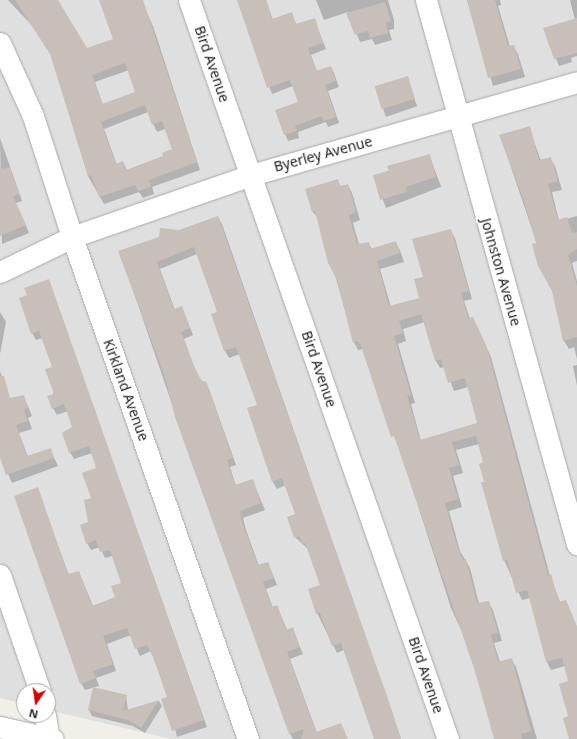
<!DOCTYPE html>
<html>
<head>
<meta charset="utf-8">
<style>
  body { margin:0 }
  #map { position:relative; width:577px; height:739px; overflow:hidden; background:#f2efe9; font-family:"Noto Sans",sans-serif }
  div>[style] { position:absolute }
  .residential>* { inset:0; background:#e0dfdf }
  .shadow>* { inset:0; background:#0003; transform-origin:0 0 }
  .building>* { inset:0; background:#c7bfb8; transform-origin:0 0 }
  .roads { filter:drop-shadow(0 0 1px #a9a9a9) drop-shadow(0 0 1px #a9a9a9) }
  .minor>* { height:21px; margin:-10.5px; padding:0 10.5px; transform-origin:10.5px; border-radius:10.5px; background:#fff }
  span { translate:-50% -50%; white-space:nowrap; text-align:center; line-height:1.15; -webkit-text-stroke:4px #fff; paint-order:stroke }
  .street-label { font-size:14px; color:#222 }
  .north { position:absolute; left:16px; top:683px; width:40px; height:40px; box-sizing:border-box; background:#fff; border:1px solid #a7a7a7; border-radius:50%; rotate:193deg; font-size:11px; font-weight:700; line-height:16px; text-align:center; color:#222 }
  .north::after { content:''; display:block; margin:auto; width:14px; height:18px; background:#d40000; clip-path:polygon(50% 0,100% 100%,50% 72%,0 100%) }
</style>
</head>
<body>
<div id="map">
  <div class="residential">
    <i style="clip-path:polygon(0 0,577px 0,577px 739px,171px 739px,48px 710px,48px 691px,24px 691px,24px 704px,0 698px)"></i>
  </div>
  <div class="shadow">
    <i style="clip-path:polygon(evenodd,8px 0,57px 0,87px 49px,114px 40px,100px 0,141px 0,153px 26px,200px 170px,152px 187px,154px 194px,143px 198px,139px 192px,104px 204px,88px 176px,51px 54px,39px 33px,8px 0,129px 70px,137px 92px,103px 105px,95px 82px,129px 70px,8px 0,148px 112px,157px 132px,165px 129px,173px 150px,164px 157px,127px 170px,123px 162px,117px 165px,104px 129px,148px 112px)"></i>
    <i style="clip-path:polygon(238px 0,266px 0,273px 20px,291px 14px,297px 25px,314px 19px,326px 49px,311px 55px,317px 72px,331px 67px,334px 73px,339px 87px,328px 91px,339px 123px,328px 127px,326px 122px,298px 132px,299px 138px,288px 141px,276px 111px,300px 103px,293px 86px,272px 94px)"></i>
    <i style="clip-path:polygon(316px 0,388px 0,394px 20px,394px 29px,389px 30px,392px 40px,375px 45px,372px 39px,360px 42px,348px 12px,324px 20px)"></i>
    <i style="clip-path:polygon(467px 0,500px 0,501px 5px,498px 6px,510px 47px,513px 46px,518px 54px,525px 77px,493px 86px)"></i>
    <i style="clip-path:polygon(570px 0,577px 0,577px 56px,571px 58px,572px 62px,559px 66px,544px 29px,575px 20px)"></i>
    <i style="left:407px;top:77px;width:31px;height:33px;rotate:71deg"></i>
    <i style="clip-path:polygon(529px 127px,541px 161px,550px 158px,555px 166px,562px 190px,552px 192px,559px 221px,577px 216px,577px 261px,572px 263px,577px 281px,577px 359px,574px 347px,569px 349px,564px 341px,553px 291px,500px 135px)"></i>
    <i style="clip-path:polygon(0 138px,22px 201px,16px 203px,29px 233px,2px 244px)"></i>
    <i style="left:429px;top:155px;width:34px;height:59px;rotate:69deg"></i>
    <i style="clip-path:polygon(evenodd,338px 181px,341px 187px,348px 185px,352px 193px,360px 220px,353px 223px,359px 245px,368px 243px,372px 249px,395px 242px,400px 250px,404px 262px,380px 269px,391px 307px,421px 298px,424px 278px,450px 230px,455px 238px,472px 299px,464px 301px,470px 319px,477px 326px,491px 357px,550px 576px,560px 602px,566px 601px,577px 627px,577px 739px,570px 739px,569px 682px,565px 666px,551px 670px,547px 662px,530px 598px,522px 600px,504px 560px,479px 444px,456px 450px,463px 473px,453px 476px,462px 507px,449px 511px,460px 551px,470px 568px,479px 604px,489px 603px,493px 610px,502px 641px,494px 643px,500px 662px,511px 659px,516px 667px,537px 739px,495px 739px,466px 640px,451px 608px,398px 444px,363px 349px,358px 350px,354px 342px,319px 219px,312px 211px,338px 181px,425px 322px,436px 361px,440px 368px,445px 367px,454px 391px,468px 387px,479px 423px,421px 441px,411px 404px,415px 403px,398px 344px,406px 341px,403px 329px,425px 322px)"></i>
    <i style="clip-path:polygon(218px 217px,222px 224px,401px 739px,375px 739px,344px 650px,337px 653px,317px 613px,321px 585px,309px 550px,295px 537px,296px 515px,286px 485px,277px 489px,273px 482px,258px 406px,240px 354px,229px 358px,225px 351px,212px 315px,218px 313px,197px 254px,160px 269px,175px 310px,182px 308px,193px 335px,184px 339px,197px 375px,209px 389px,236px 465px,230px 467px,236px 486px,252px 480px,265px 510px,243px 518px,246px 530px,259px 566px,268px 563px,277px 585px,266px 589px,273px 608px,277px 606px,287px 630px,292px 629px,303px 654px,290px 659px,317px 733px,342px 739px,293px 739px,290px 734px,176px 416px,120px 252px)"></i>
    <i style="clip-path:polygon(48px 280px,207px 727px,177px 737px,168px 698px,151px 651px,140px 656px,131px 635px,107px 644px,116px 671px,96px 678px,99px 686px,85px 690px,81px 683px,37px 489px,69px 575px,79px 572px,93px 606px,117px 598px,122px 583px,112px 556px,105px 558px,100px 547px,91px 550px,87px 543px,98px 468px,92px 453px,74px 459px,70px 452px,73px 427px,68px 411px,57px 415px,53px 408px,53px 368px,42px 338px,36px 340px,32px 333px,28px 296px)"></i>
    <i style="clip-path:polygon(0 312px,6px 322px,0 354px)"></i>
    <i style="clip-path:polygon(577px 365px,577px 386px,573px 366px)"></i>
    <i style="clip-path:polygon(0 371px,9px 398px,24px 397px,32px 416px,28px 418px,32px 429px,19px 433px,28px 457px,50px 449px,58px 466px,12px 483px,0 455px)"></i>
    <i style="clip-path:polygon(94px 689px,126px 696px,128px 710px,159px 701px,162px 706px,145px 733px,133px 726px,92px 716px,89px 710px)"></i>
  </div>
  <div class="building">
    <i style="clip-path:polygon(evenodd,15px 0,58px 0,87px 48px,113px 39px,99px 0,143px 0,197px 162px,149px 180px,151px 187px,138px 191px,135px 185px,99px 197px,91px 175px,88px 176px,50px 54px,15px 0,125px 63px,135px 92px,102px 104px,92px 75px,125px 63px,15px 0,145px 105px,152px 125px,162px 121px,172px 149px,162px 153px,163px 156px,126px 170px,123px 161px,116px 164px,101px 122px,145px 105px)"></i>
    <i style="clip-path:polygon(237px 0,266px 0,272px 19px,292px 12px,296px 24px,315px 18px,323px 43px,308px 48px,316px 71px,331px 66px,336px 81px,325px 85px,336px 117px,324px 121px,322px 116px,295px 126px,297px 131px,284px 135px,275px 110px,298px 102px,290px 80px,267px 88px)"></i>
    <i style="clip-path:polygon(467px 0,495px 0,508px 46px,514px 45px,521px 69px,488px 78px)"></i>
    <i style="clip-path:polygon(385px 2px,391px 21px,386px 23px,388px 33px,370px 38px,368px 31px,355px 35px,346px 13px)"></i>
    <i style="clip-path:polygon(577px 18px,577px 53px,554px 59px,543px 28px)"></i>
    <i style="left:408px;top:76px;width:24px;height:35px;rotate:73deg"></i>
    <i style="clip-path:polygon(530px 126px,539px 160px,551px 157px,558px 181px,548px 184px,558px 220px,567px 217px,572px 233px,577px 232px,577px 249px,568px 255px,577px 286px,577px 337px,563px 341px,552px 291px,538px 266px,532px 244px,536px 243px,523px 198px,499px 135px)"></i>
    <i style="clip-path:polygon(430px 154px,436px 177px,405px 187px,407px 192px,380px 200px,373px 175px,389px 171px,387px 166px)"></i>
    <i style="clip-path:polygon(0 165px,2px 169px,10px 167px,19px 194px,13px 196px,26px 225px,0 236px)"></i>
    <i style="clip-path:polygon(evenodd,338px 179px,340px 186px,348px 184px,356px 212px,349px 215px,357px 244px,369px 242px,370px 249px,396px 241px,400px 253px,377px 261px,389px 306px,419px 298px,414px 279px,423px 277px,412px 239px,451px 229px,469px 291px,461px 293px,468px 318px,473px 317px,487px 348px,548px 575px,551px 574px,559px 602px,566px 600px,577px 627px,577px 739px,569px 739px,563px 718px,568px 716px,559px 684px,568px 681px,562px 658px,546px 662px,527px 590px,516px 593px,507px 560px,503px 561px,481px 482px,484px 482px,479px 464px,483px 462px,476px 436px,452px 442px,459px 465px,449px 468px,458px 499px,445px 503px,456px 542px,463px 560px,466px 559px,477px 603px,489px 601px,498px 633px,491px 635px,498px 662px,512px 658px,531px 731px,521px 734px,522px 739px,494px 739px,476px 674px,394px 436px,391px 437px,361px 346px,358px 341px,353px 343px,337px 280px,328px 263px,315px 211px,312px 212px,305px 189px,338px 179px,421px 314px,435px 361px,441px 359px,448px 383px,465px 378px,477px 423px,420px 440px,407px 396px,411px 395px,394px 336px,403px 333px,399px 321px,421px 314px)"></i>
    <i style="clip-path:polygon(218px 216px,388px 699px,401px 739px,374px 739px,341px 643px,332px 646px,320px 613px,316px 614px,308px 589px,320px 585px,305px 543px,302px 544px,299px 536px,294px 538px,287px 517px,295px 514px,282px 478px,272px 482px,247px 408px,257px 405px,236px 347px,224px 351px,211px 314px,217px 312px,194px 247px,157px 262px,174px 309px,182px 306px,190px 328px,181px 332px,194px 366px,202px 382px,206px 381px,233px 458px,227px 460px,235px 485px,253px 479px,261px 503px,240px 511px,242px 522px,258px 565px,268px 562px,274px 578px,263px 582px,272px 607px,277px 605px,286px 630px,293px 627px,300px 647px,287px 652px,316px 732px,341px 723px,348px 739px,301px 739px,304px 729px,289px 734px,175px 417px,165px 377px,118px 251px,159px 237px,160px 228px,179px 230px)"></i>
    <i style="clip-path:polygon(49px 279px,204px 720px,172px 731px,161px 699px,167px 697px,154px 659px,147px 645px,135px 649px,127px 628px,103px 636px,113px 664px,93px 671px,96px 678px,80px 684px,14px 496px,38px 487px,68px 574px,79px 571px,92px 606px,115px 597px,111px 586px,121px 583px,110px 550px,100px 552px,96px 540px,86px 544px,80px 525px,88px 522px,84px 500px,91px 498px,82px 473px,96px 468px,89px 446px,69px 453px,62px 433px,72px 427px,64px 404px,52px 409px,47px 396px,54px 394px,45px 369px,52px 367px,39px 331px,31px 334px,19px 298px,27px 295px,24px 288px)"></i>
    <i style="clip-path:polygon(0 376px,4px 376px,10px 398px,24px 395px,28px 408px,24px 410px,28px 421px,16px 425px,27px 456px,51px 448px,54px 458px,6px 475px,0 458px)"></i>
    <i style="clip-path:polygon(93px 687px,127px 695px,123px 711px,159px 700px,141px 728px,128px 720px,88px 710px)"></i>
  </div>
  <div class="roads">
    <div class="minor">
      <i style="left:189px;top:0;width:783px;rotate:70.69deg"></i>
      <i style="left:426px;top:0;width:565px;rotate:74.49deg"></i>
      <i style="left:0;top:43px;width:80px;rotate:65.7deg"></i>
      <i style="left:33px;top:116px;width:127px;rotate:72.1deg"></i>
      <i style="left:72px;top:237px;width:532px;rotate:70.68deg"></i>
      <i style="left:0;top:272px;width:80px;rotate:-25.9deg"></i>
      <i style="left:72px;top:237px;width:189px;rotate:-19.1deg"></i>
      <i style="left:251px;top:175px;width:339px;rotate:-15.9deg"></i>
      <i style="left:0;top:575px;width:123px;rotate:71deg"></i>
      <i style="left:45px;top:715px;width:24px;rotate:81deg"></i>
      <i style="left:0;top:727px;width:54px;rotate:12.8deg"></i>
    </div>
  </div>
  <div class="street-label">
    <span style="left:212px;top:64px;rotate:71deg">Bird Avenue</span>
    <span style="left:323px;top:154px;rotate:-15deg">Byerley Avenue</span>
    <span style="left:501px;top:272px;rotate:74deg">Johnston Avenue</span>
    <span style="left:319px;top:369px;rotate:71deg">Bird Avenue</span>
    <span style="left:126px;top:390px;rotate:70deg">Kirkland Avenue</span>
    <span style="left:426px;top:675px;rotate:71deg">Bird Avenue</span>
  </div>
  <div class="north">N</div>
</div>
</body>
</html>
